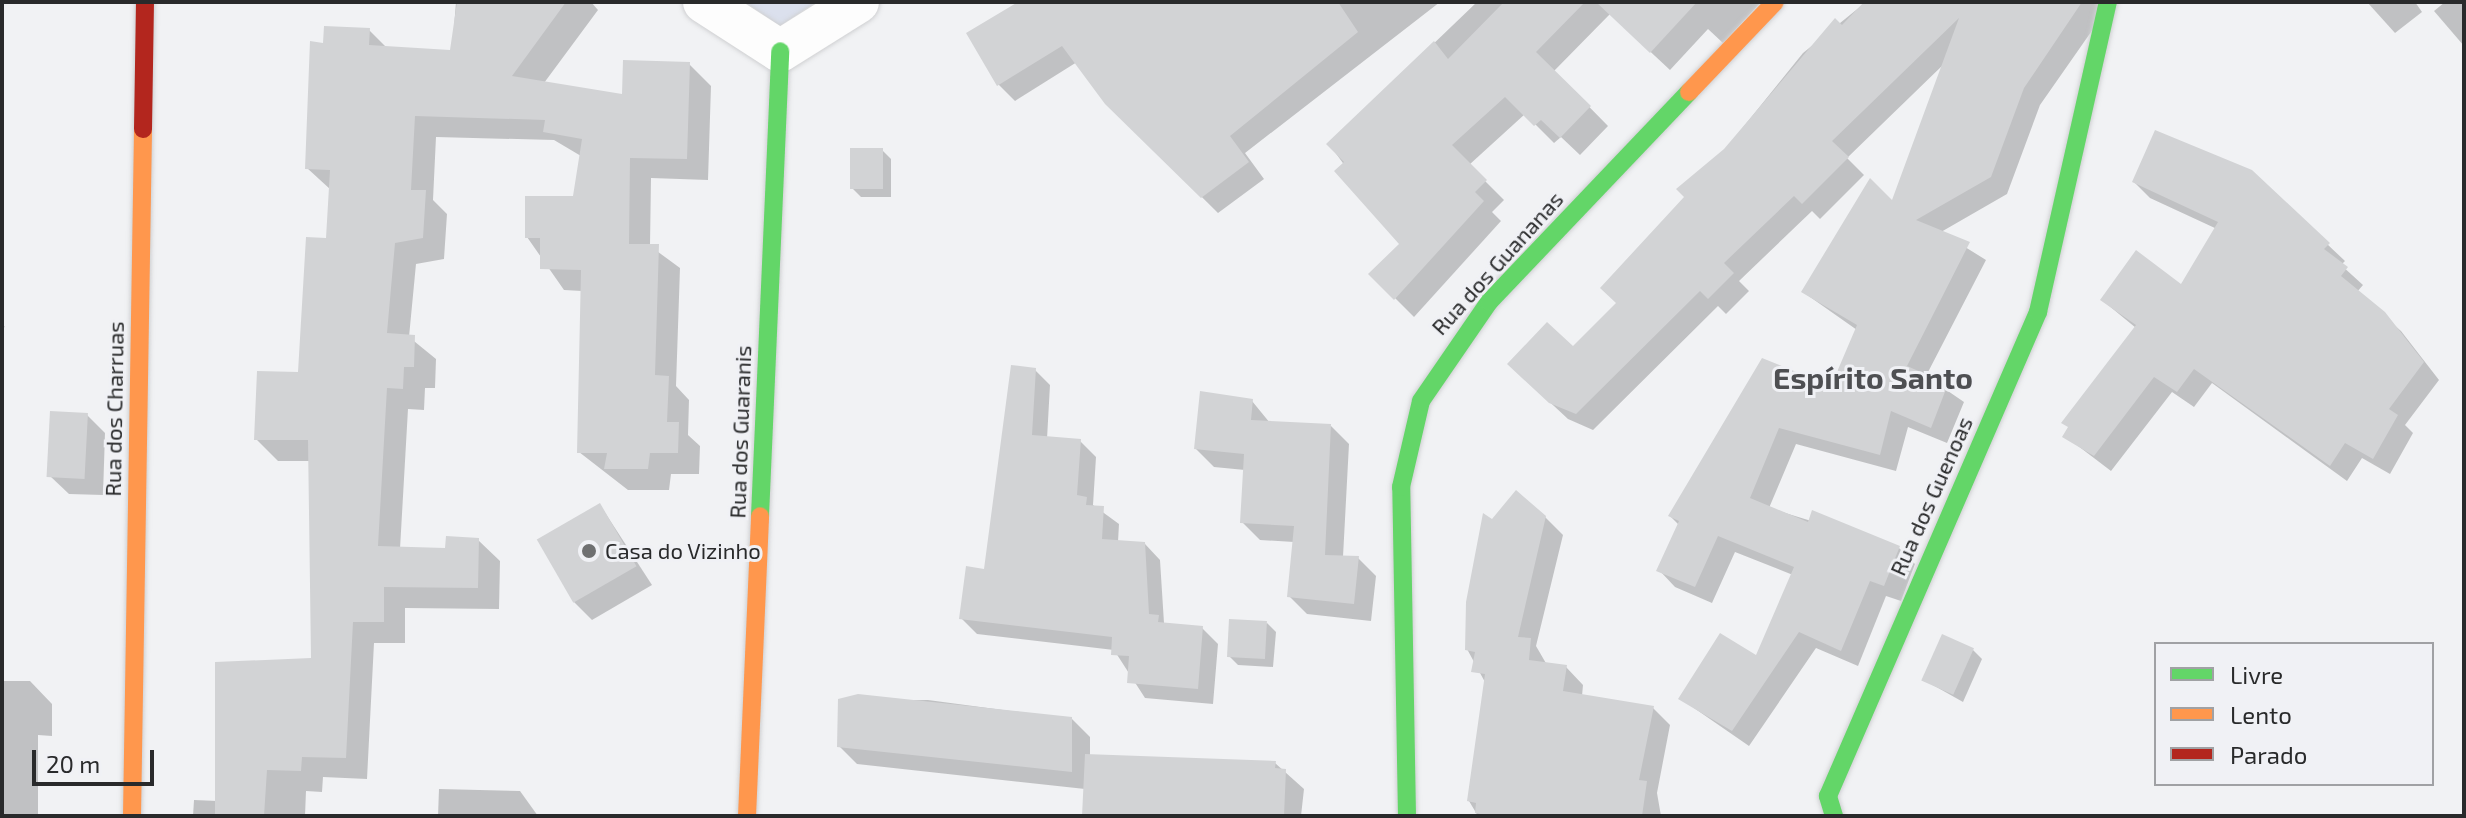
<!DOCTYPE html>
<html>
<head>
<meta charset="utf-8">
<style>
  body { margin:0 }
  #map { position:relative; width:2466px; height:818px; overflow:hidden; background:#f1f2f4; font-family:"Exo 2",sans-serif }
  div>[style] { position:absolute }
  .green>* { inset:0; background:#dbe0ed }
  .shadow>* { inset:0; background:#0003; transform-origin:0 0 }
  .building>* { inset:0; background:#d2d3d5; transform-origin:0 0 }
  .roads { filter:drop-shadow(0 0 2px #cfd0d2) drop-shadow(0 0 2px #cfd0d2) }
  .street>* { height:42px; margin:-21px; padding:0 21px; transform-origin:21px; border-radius:21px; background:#fdfdfd }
  .fast>* { height:18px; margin:-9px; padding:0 9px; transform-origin:9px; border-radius:9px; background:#63d668 }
  .slow>* { height:18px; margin:-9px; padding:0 9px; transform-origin:9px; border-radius:9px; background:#ff974d }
  .jam>* { height:18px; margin:-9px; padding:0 9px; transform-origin:9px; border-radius:9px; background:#b3261e }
  .dots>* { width:22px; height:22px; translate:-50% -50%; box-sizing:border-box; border:4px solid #f0f1f5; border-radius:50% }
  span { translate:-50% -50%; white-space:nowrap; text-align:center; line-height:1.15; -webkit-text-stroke:6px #f0f1f5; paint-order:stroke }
  .street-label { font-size:22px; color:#292a2b }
  .poi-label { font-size:22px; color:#292a2b }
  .left { translate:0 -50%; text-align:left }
  .district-label { font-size:30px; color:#4e4f52; font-weight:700 }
  .frame { position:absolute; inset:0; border:4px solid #292a2b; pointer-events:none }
  .legend { position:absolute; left:2154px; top:642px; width:280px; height:144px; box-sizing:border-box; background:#f0f1f5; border:2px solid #a0a1a4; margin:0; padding:10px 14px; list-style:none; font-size:24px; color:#292a2b }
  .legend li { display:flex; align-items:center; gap:16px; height:40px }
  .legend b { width:40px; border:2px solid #a0a1a4 }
  .scale { position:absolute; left:32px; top:750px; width:122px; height:36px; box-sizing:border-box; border:4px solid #292a2b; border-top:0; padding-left:10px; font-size:24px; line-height:28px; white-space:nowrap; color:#292a2b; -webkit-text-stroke:6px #f0f1f5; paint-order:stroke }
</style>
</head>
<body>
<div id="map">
  <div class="green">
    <i style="clip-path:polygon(745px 2px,816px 2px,780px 26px)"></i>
  </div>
  <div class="shadow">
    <i style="clip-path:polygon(456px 2px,591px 2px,598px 10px,544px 83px,624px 96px,689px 64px,711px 86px,708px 180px,651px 178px,650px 246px,680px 268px,676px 386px,689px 400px,688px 435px,700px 446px,699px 474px,671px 474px,669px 490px,628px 490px,579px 452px,582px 291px,564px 290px,527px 237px,574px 198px,581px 156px,554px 140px,436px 137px,433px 200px,447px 214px,444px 259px,416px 264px,409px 337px,436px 359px,435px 388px,425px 388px,424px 410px,408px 409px,400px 549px,447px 550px,478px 540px,500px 561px,499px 609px,405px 608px,405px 643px,374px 643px,367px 779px,323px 777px,322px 792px,306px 791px,305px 816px,193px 816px,194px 800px,218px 801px,313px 660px,310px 461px,278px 461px,256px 439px,300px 374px,328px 240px,331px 190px,307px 168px,325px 45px,369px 30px,387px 48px,452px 52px)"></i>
    <i style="clip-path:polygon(1022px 2px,1440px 2px,1245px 153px,1264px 179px,1218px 213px,1107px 103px,1077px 62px,1015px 101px,999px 85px,969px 34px)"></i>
    <i style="clip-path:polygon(1477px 2px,1761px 2px,1723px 43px,1708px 29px,1670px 70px,1610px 14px,1554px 71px,1608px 126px,1580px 155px,1561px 137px,1554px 143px,1525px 114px,1469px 165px,1504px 200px,1492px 212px,1501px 221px,1414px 317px,1371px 274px,1402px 244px,1329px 144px)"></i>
    <i style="clip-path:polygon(1866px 2px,2112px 2px,2040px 105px,2007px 194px,1941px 232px,1986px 260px,1926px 376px,1964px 402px,1947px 443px,1908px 427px,1896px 471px,1796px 444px,1769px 508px,1899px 548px,1915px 564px,1901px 601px,1886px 596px,1858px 666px,1816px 648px,1749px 746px,1681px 699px,1756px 658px,1793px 575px,1735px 552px,1712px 603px,1675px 587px,1659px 570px,1679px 525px,1670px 516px,1762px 361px,1832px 389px,1857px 330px,1803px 292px,1893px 203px,1944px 64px,1847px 158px,1864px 175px,1820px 219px,1812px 211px,1739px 281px,1749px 291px,1726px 314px,1718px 306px,1593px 430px,1568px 419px,1526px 380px,1573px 349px,1618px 303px,1687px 197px,1803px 53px)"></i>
    <i style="clip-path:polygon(2367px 2px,2415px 2px,2422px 12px,2395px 33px)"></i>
    <i style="clip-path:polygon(2445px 2px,2464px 2px,2464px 46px,2434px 11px)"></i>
    <i style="clip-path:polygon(882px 150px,891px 159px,891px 197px,861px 197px,852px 188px)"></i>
    <i style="clip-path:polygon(2251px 172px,2345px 261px,2341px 265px,2363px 285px,2357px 292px,2401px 331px,2439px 380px,2405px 425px,2413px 433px,2390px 474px,2362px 458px,2347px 481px,2212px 383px,2194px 407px,2172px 392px,2111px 471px,2065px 436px,2136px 328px,2102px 300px,2181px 287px,2217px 229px,2150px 198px,2134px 182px)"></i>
    <i style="left:2px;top:324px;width:4px;height:97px;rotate:45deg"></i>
    <i style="clip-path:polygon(1035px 370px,1050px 385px,1047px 439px,1080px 441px,1096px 457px,1093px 505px,1119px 524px,1118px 542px,1145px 544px,1160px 560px,1164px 623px,1202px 628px,1218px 644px,1213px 704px,1145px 698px,1114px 650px,977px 634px,961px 618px,985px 571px)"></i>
    <i style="clip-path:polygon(1252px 401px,1270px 423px,1331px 426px,1349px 444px,1343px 557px,1358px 558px,1376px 576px,1371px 621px,1307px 614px,1289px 596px,1294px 542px,1260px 540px,1242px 522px,1245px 470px,1214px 467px,1196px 449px)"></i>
    <i style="clip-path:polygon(87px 415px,105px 433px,103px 495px,69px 494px,50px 476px)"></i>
    <i style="clip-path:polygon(600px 505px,652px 585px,592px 620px,574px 602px)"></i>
    <i style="clip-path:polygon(1545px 517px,1563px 535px,1536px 646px,1547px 665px,1566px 667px,1583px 685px,1582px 696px,1653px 708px,1670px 725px,1657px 793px,1661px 816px,1478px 816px,1469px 801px,1486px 684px,1467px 649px,1493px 521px)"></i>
    <i style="clip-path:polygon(1267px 623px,1276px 632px,1273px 667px,1238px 665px,1229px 656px)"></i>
    <i style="clip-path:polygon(1973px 650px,1982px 659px,1963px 702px,1924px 680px)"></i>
    <i style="clip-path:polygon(2px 681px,30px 681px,52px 704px,52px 736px,38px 735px,38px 816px,2px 816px)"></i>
    <i style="clip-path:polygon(928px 700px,1072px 719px,1090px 737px,1090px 756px,1275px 763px,1304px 789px,1301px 816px,1084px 816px,1085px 789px,857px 764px,839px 746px,840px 701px)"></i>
    <i style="clip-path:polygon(439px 789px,520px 791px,538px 816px,438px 816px)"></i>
  </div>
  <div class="building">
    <i style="clip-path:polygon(457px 2px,566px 2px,512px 76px,622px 94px,623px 60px,690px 62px,687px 159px,630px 158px,629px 244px,659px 244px,655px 375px,669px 376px,667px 422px,679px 422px,678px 453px,650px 453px,648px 469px,604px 469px,607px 453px,577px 453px,581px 270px,540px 269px,540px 238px,525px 238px,525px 196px,573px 196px,582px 139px,543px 132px,545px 120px,415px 116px,411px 190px,426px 190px,423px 238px,395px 243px,387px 333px,415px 335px,414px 367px,404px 367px,403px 389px,387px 388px,378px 546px,445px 548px,446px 536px,479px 538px,478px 588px,384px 587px,384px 622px,353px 622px,346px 758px,302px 757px,301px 771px,267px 770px,264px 816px,215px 816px,215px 662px,311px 658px,308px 440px,254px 440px,257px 371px,298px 372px,306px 237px,326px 238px,330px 170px,305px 169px,310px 41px,323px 43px,324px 26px,370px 28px,369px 45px,450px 50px)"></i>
    <i style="clip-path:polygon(1018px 2px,1338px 2px,1358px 32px,1230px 136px,1249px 162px,1201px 198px,1105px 104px,1062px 46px,997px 86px,966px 33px)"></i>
    <i style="clip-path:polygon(1504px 2px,1585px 2px,1536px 52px,1591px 106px,1560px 138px,1541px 120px,1534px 126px,1505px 97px,1452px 145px,1487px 180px,1475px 192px,1484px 201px,1394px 300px,1368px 274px,1399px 244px,1334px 171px,1344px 162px,1326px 144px,1434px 41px,1448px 59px)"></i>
    <i style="clip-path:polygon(1596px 2px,1697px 2px,1650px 53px)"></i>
    <i style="clip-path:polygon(1864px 2px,2082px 2px,2024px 88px,1991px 177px,1916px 220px,1970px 242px,1907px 366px,1948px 384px,1931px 428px,1891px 411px,1880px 455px,1779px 428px,1750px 498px,1808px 522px,1812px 510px,1900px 546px,1884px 586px,1870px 581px,1841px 651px,1799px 632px,1732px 731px,1678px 699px,1720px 633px,1756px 655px,1794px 567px,1718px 536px,1695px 587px,1656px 571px,1679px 521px,1668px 516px,1762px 358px,1831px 386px,1857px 325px,1801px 292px,1870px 178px,1892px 200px,1959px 18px,1832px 141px,1849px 157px,1802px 204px,1794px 196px,1724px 263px,1734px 273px,1708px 299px,1700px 291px,1576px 414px,1549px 403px,1507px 364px,1547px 322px,1573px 346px,1616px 303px,1600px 288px,1684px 197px,1676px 189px,1724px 149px,1835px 18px,1842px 25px)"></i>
    <i style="clip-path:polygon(2155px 130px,2252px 170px,2330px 243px,2324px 249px,2348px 267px,2341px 276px,2385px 312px,2424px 362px,2389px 409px,2398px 415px,2373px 459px,2345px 443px,2330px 466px,2194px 369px,2177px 392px,2154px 377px,2094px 456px,2062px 437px,2068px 427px,2061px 423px,2136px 325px,2100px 300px,2136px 250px,2181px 284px,2218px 222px,2132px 182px)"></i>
    <i style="left:850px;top:148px;width:33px;height:41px"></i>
    <i style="clip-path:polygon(1011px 365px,1036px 368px,1032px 435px,1081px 439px,1077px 495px,1087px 497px,1086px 505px,1104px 506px,1102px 539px,1145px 542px,1149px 614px,1159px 615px,1158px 622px,1203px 626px,1198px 689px,1127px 683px,1129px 656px,1111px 655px,1112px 637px,959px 619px,966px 566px,984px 569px)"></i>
    <i style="clip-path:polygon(1200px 391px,1253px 399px,1251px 420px,1331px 424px,1325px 555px,1359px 556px,1354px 604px,1287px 597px,1294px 526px,1240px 523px,1244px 454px,1194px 449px)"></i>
    <i style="left:50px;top:411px;width:38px;height:66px;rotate:3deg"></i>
    <i style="clip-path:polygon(1516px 490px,1546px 516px,1518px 637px,1531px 638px,1529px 660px,1567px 665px,1563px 691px,1654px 706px,1639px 780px,1647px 781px,1642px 816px,1491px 816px,1475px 813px,1476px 803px,1467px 801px,1485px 674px,1471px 672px,1475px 652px,1465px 650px,1466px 602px,1483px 513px,1492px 519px)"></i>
    <i style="left:600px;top:503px;width:73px;height:73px;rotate:60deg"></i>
    <i style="left:1229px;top:619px;width:38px;height:38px;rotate:3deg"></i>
    <i style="left:1942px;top:634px;width:35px;height:51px;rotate:24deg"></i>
    <i style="clip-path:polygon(858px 694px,1072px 717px,1072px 772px,837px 747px,838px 699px)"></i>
    <i style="clip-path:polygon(1085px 754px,1276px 761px,1275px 768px,1286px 769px,1284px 816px,1082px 816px)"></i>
  </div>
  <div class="roads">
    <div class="street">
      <i style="left:704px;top:2px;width:90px;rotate:32.8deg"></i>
      <i style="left:780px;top:51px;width:92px;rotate:-32.1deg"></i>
    </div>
    <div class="fast">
      <i style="left:760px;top:516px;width:465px;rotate:-87.5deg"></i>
      <i style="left:1407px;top:816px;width:329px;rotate:-91deg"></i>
      <i style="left:1401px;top:487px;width:88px;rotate:-76.9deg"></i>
      <i style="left:1421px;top:401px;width:120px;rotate:-55.5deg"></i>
      <i style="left:1489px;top:302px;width:290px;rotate:-46.4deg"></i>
      <i style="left:1834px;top:816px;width:21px;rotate:-107deg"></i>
      <i style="left:1828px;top:796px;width:528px;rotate:-66.54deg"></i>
      <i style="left:2038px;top:312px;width:318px;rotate:-77.3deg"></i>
    </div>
    <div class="slow">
      <i style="left:1689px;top:92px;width:124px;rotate:-46.3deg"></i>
      <i style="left:132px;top:816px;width:687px;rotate:-89.08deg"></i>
      <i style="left:747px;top:816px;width:300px;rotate:-87.5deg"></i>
    </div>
    <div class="jam">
      <i style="left:143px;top:129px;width:127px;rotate:-89.1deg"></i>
    </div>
  </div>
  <div class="dots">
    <i style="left:589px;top:551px;background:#6f7071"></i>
  </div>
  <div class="street-label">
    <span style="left:1497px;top:263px;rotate:-48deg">Rua dos Guananas</span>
    <span style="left:114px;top:409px;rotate:-89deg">Rua dos Charruas</span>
    <span style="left:740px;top:432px;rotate:-88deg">Rua dos Guaranis</span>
    <span style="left:1931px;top:496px;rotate:-66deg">Rua dos Guenoas</span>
  </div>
  <div class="poi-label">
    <span class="left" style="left:605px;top:551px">Casa do Vizinho</span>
  </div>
  <div class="district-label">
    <span style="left:1873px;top:377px">Espírito Santo</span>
  </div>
  <div class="frame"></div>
  <ul class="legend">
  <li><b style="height:10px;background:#63d668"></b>Livre</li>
  <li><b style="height:10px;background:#ff974d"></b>Lento</li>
  <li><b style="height:10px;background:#b3261e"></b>Parado</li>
  </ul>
  <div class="scale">20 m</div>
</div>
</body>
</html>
